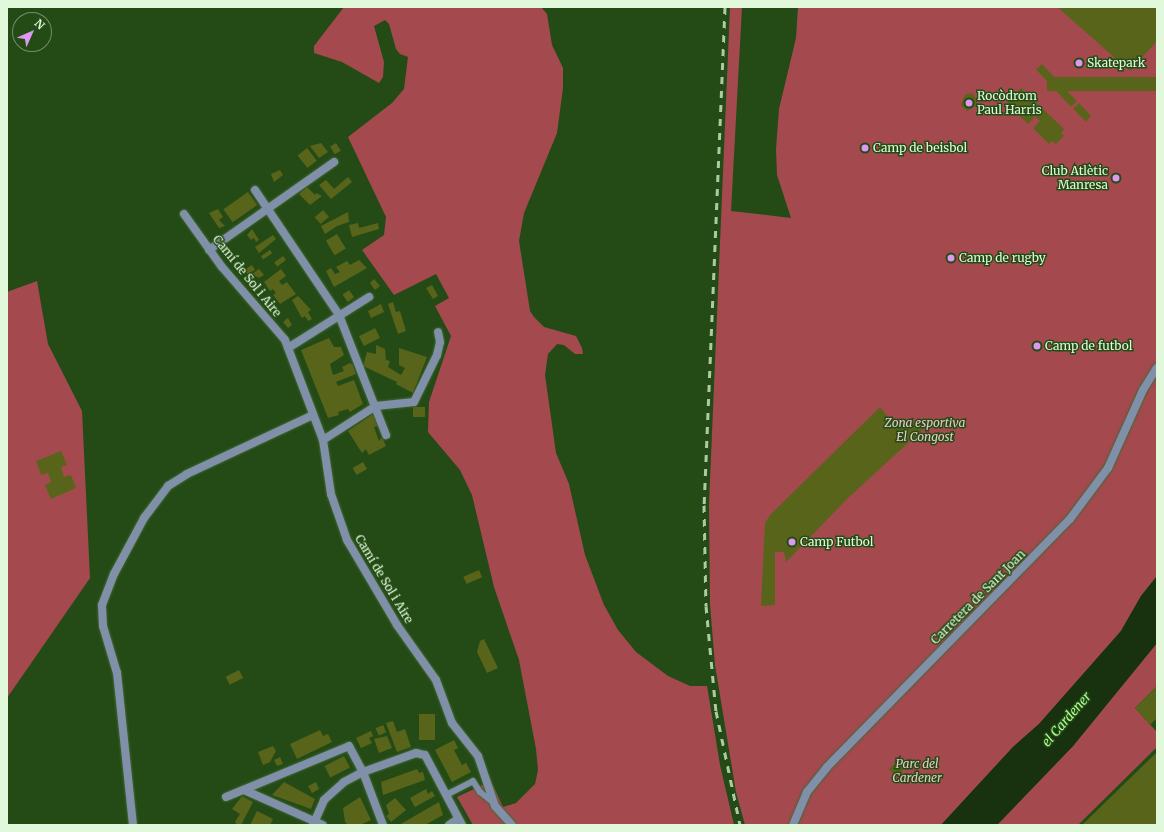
<!DOCTYPE html>
<html>
<head>
<meta charset="utf-8">
<style>
  body { margin:0 }
  #map { position:relative; width:1164px; height:832px; overflow:hidden; background:#244b16; font-family:Merriweather,serif }
  div>[style] { position:absolute }
  .green>* { inset:0; background:#a44a4f }
  .water>* { inset:0; background:#18320f }
  .building>* { inset:0; background:#586419; transform-origin:0 0 }
  .roads { filter:drop-shadow(0 0 1px #426735) drop-shadow(0 0 1px #426735) }
  .service>* { height:6px; margin:-3px; padding:0 3px; transform-origin:3px; border-radius:3px; background:#7f90a8 }
  .minor>* { height:8px; margin:-4px; padding:0 4px; transform-origin:4px; border-radius:4px; background:#7f90a8 }
  .tertiary>* { height:8px; margin:-4px; padding:0 4px; transform-origin:4px; border-radius:4px; background:#7f90a8 }
  .rail>* { height:3px; margin-top:-1.5px; transform-origin:0; background:repeating-linear-gradient(90deg,#aec9a5 0 7px,transparent 0 14px) }
  .dots>* { width:11px; height:11px; translate:-50% -50%; box-sizing:border-box; border:2px solid #244b16; border-radius:50% }
  span { translate:-50% -50%; white-space:nowrap; text-align:center; line-height:1.15; -webkit-text-stroke:3px #244b16; paint-order:stroke }
  .poi-label { font-size:12px; color:#e1f8da }
  .left { translate:0 -50%; text-align:left }
  .right { translate:-100% -50%; text-align:right }
  .street-label { font-size:12px; color:#e1f8da }
  .park-label { font-size:12px; color:#eac8c8; font-style:italic }
  .water-label { font-size:13px; color:#adfc95; font-style:italic }
  .frame { position:absolute; inset:0; border:8px solid #e1f8da; pointer-events:none }
  .north { position:absolute; left:12px; top:12px; width:40px; height:40px; box-sizing:border-box; background:#244b16; border:1px solid #709064; border-radius:50%; rotate:45deg; font-size:11px; font-weight:700; line-height:16px; text-align:center; color:#e1f8da }
  .north::after { content:''; display:block; margin:auto; width:14px; height:18px; background:#de98f2; clip-path:polygon(50% 0,100% 100%,50% 72%,0 100%) }
</style>
</head>
<body>
<div id="map">
  <div class="green">
    <i style="clip-path:polygon(344px 7px,541px 7px,547px 14px,552px 45px,563px 68px,563px 88px,557px 133px,524px 213px,519px 241px,530px 311px,534px 317px,544px 327px,576px 336px,582px 348px,583px 354px,575px 354px,564px 345px,557px 344px,548px 354px,545px 375px,556px 453px,569px 484px,585px 555px,604px 605px,618px 630px,636px 652px,668px 676px,690px 686px,707px 686px,720px 765px,734px 825px,473px 825px,457px 797px,491px 781px,503px 807px,516px 803px,535px 784px,538px 770px,536px 749px,519px 660px,494px 587px,472px 495px,460px 470px,428px 432px,429px 402px,451px 336px,435px 306px,449px 298px,436px 274px,394px 295px,362px 250px,384px 235px,386px 217px,348px 137px,392px 103px,404px 89px,408px 57px,400px 54px,396px 49px,389px 24px,385px 20px,374px 26px,384px 62px,383px 77px,379px 83px,342px 62px,314px 53px,314px 46px)"></i>
    <i style="clip-path:polygon(730px 7px,742px 7px,731px 211px,791px 218px,777px 175px,776px 149px,779px 109px,796px 38px,798px 7px,1157px 7px,1157px 576px,1141px 596px,1121px 631px,1039px 724px,1013px 747px,941px 825px,745px 825px,736px 792px,715px 665px,710px 604px,709px 504px)"></i>
    <i style="clip-path:polygon(37px 281px,48px 344px,82px 411px,90px 578px,7px 698px,7px 292px)"></i>
    <i style="clip-path:polygon(1157px 643px,1157px 686px,1135px 708px,1157px 732px,1157px 747px,1078px 825px,997px 825px,1073px 746px)"></i>
  </div>
  <div class="water">
    <i style="clip-path:polygon(1157px 576px,1157px 643px,1073px 746px,997px 825px,941px 825px,1013px 747px,1039px 724px,1121px 631px,1141px 596px)"></i>
  </div>
  <div class="building">
    <i style="clip-path:polygon(1057px 7px,1157px 7px,1157px 41px,1130px 71px)"></i>
    <i style="left:1042px;top:64px;width:51px;height:8px;rotate:47deg"></i>
    <i style="left:1157px;top:77px;width:14px;height:110px;rotate:90deg"></i>
    <i style="clip-path:polygon(1021px 88px,1064px 129px,1061px 133px,1064px 136px,1056px 144px,1052px 141px,1049px 144px,1033px 128px,1040px 121px,1035px 116px,1028px 124px,1007px 103px)"></i>
    <i style="clip-path:polygon(972px 93px,977px 101px,976px 106px,967px 111px,961px 105px,965px 95px)"></i>
    <i style="left:1079px;top:103px;width:18px;height:8px;rotate:47deg"></i>
    <i style="clip-path:polygon(321px 143px,328px 152px,319px 158px,310px 146px)"></i>
    <i style="left:336px;top:143px;width:9px;height:7px;rotate:58deg"></i>
    <i style="left:307px;top:148px;width:16px;height:12px;rotate:52deg"></i>
    <i style="clip-path:polygon(280px 170px,283px 175px,274px 182px,271px 174px)"></i>
    <i style="clip-path:polygon(348px 177px,352px 182px,331px 199px,319px 185px,326px 180px,334px 189px)"></i>
    <i style="clip-path:polygon(307px 187px,315px 195px,316px 193px,322px 196px,310px 205px,299px 194px)"></i>
    <i style="left:248px;top:192px;width:16px;height:30px;rotate:55deg"></i>
    <i style="clip-path:polygon(218px 209px,223px 217px,219px 220px,225px 226px,219px 228px,209px 213px)"></i>
    <i style="left:323px;top:210px;width:9px;height:11px;rotate:49deg"></i>
    <i style="clip-path:polygon(348px 212px,349px 222px,337px 226px,325px 234px,321px 226px)"></i>
    <i style="clip-path:polygon(358px 223px,359px 228px,378px 223px,379px 229px,352px 237px,349px 225px)"></i>
    <i style="clip-path:polygon(252px 229px,259px 240px,256px 242px,254px 238px,251px 240px,247px 235px)"></i>
    <i style="left:337px;top:234px;width:17px;height:13px;rotate:59deg"></i>
    <i style="clip-path:polygon(273px 235px,276px 239px,259px 253px,255px 247px)"></i>
    <i style="clip-path:polygon(227px 247px,234px 254px,228px 260px,221px 252px)"></i>
    <i style="left:270px;top:250px;width:4px;height:11px;rotate:56deg"></i>
    <i style="left:283px;top:256px;width:5px;height:11px;rotate:53deg"></i>
    <i style="clip-path:polygon(359px 260px,367px 268px,334px 287px,326px 271px,331px 268px,335px 274px,340px 272px,336px 267px,347px 261px,350px 265px)"></i>
    <i style="clip-path:polygon(252px 265px,255px 270px,247px 274px,244px 270px)"></i>
    <i style="clip-path:polygon(259px 269px,264px 275px,259px 278px,252px 274px)"></i>
    <i style="clip-path:polygon(281px 269px,286px 276px,279px 281px,282px 285px,287px 282px,296px 294px,280px 304px,273px 295px,276px 293px,273px 289px,270px 291px,264px 282px)"></i>
    <i style="clip-path:polygon(374px 279px,380px 286px,375px 290px,370px 283px)"></i>
    <i style="clip-path:polygon(432px 285px,438px 296px,433px 299px,426px 288px)"></i>
    <i style="left:349px;top:290px;width:9px;height:8px;rotate:54deg"></i>
    <i style="clip-path:polygon(298px 296px,311px 310px,308px 312px,312px 319px,308px 321px,305px 316px,302px 318px,292px 300px)"></i>
    <i style="clip-path:polygon(393px 302px,396px 312px,400px 311px,406px 331px,398px 334px,388px 304px)"></i>
    <i style="clip-path:polygon(381px 304px,384px 312px,371px 318px,368px 311px)"></i>
    <i style="clip-path:polygon(288px 318px,292px 325px,288px 328px,283px 322px)"></i>
    <i style="left:375px;top:328px;width:11px;height:18px;rotate:63deg"></i>
    <i style="clip-path:polygon(329px 338px,334px 347px,341px 347px,344px 355px,330px 364px,333px 375px,344px 371px,342px 367px,350px 363px,353px 365px,356px 374px,336px 382px,338px 386px,354px 380px,363px 404px,350px 412px,348px 409px,338px 412px,339px 415px,328px 418px,301px 350px)"></i>
    <i style="clip-path:polygon(376px 345px,385px 349px,386px 360px,390px 361px,388px 367px,401px 375px,405px 368px,399px 365px,399px 348px,427px 357px,413px 393px,396px 384px,397px 382px,363px 366px,367px 352px,376px 354px)"></i>
    <i style="left:413px;top:407px;width:12px;height:10px"></i>
    <i style="clip-path:polygon(880px 407px,892px 422px,931px 422px,848px 498px,786px 562px,784px 552px,775px 552px,775px 605px,761px 606px,765px 523px,770px 515px)"></i>
    <i style="clip-path:polygon(373px 414px,378px 426px,374px 427px,379px 441px,382px 437px,386px 446px,369px 455px,366px 449px,362px 453px,348px 431px)"></i>
    <i style="clip-path:polygon(61px 451px,67px 465px,61px 467px,64px 477px,71px 475px,76px 488px,51px 499px,45px 485px,51px 482px,48px 473px,41px 475px,36px 461px)"></i>
    <i style="left:363px;top:462px;width:8px;height:12px;rotate:60deg"></i>
    <i style="left:479px;top:570px;width:8px;height:17px;rotate:67deg"></i>
    <i style="clip-path:polygon(484px 639px,498px 668px,487px 673px,477px 652px,480px 641px)"></i>
    <i style="left:239px;top:670px;width:9px;height:15px;rotate:63deg"></i>
    <i style="clip-path:polygon(1157px 686px,1157px 718px,1150px 725px,1135px 708px)"></i>
    <i style="left:419px;top:714px;width:16px;height:26px"></i>
    <i style="clip-path:polygon(393px 721px,397px 732px,405px 729px,411px 747px,397px 752px,386px 723px)"></i>
    <i style="left:383px;top:725px;width:8px;height:8px;rotate:67deg"></i>
    <i style="clip-path:polygon(320px 730px,323px 736px,328px 734px,332px 742px,297px 759px,290px 744px)"></i>
    <i style="clip-path:polygon(371px 731px,373px 736px,369px 738px,372px 743px,361px 748px,356px 738px)"></i>
    <i style="clip-path:polygon(387px 736px,392px 748px,379px 753px,374px 739px)"></i>
    <i style="clip-path:polygon(454px 740px,458px 748px,454px 750px,462px 765px,466px 763px,471px 772px,452px 782px,435px 750px)"></i>
    <i style="clip-path:polygon(273px 746px,276px 751px,270px 762px,263px 765px,258px 752px)"></i>
    <i style="clip-path:polygon(1157px 752px,1157px 825px,1084px 825px,1083px 824px)"></i>
    <i style="left:344px;top:756px;width:13px;height:22px;rotate:63deg"></i>
    <i style="clip-path:polygon(280px 757px,283px 764px,277px 766px,274px 760px)"></i>
    <i style="left:898px;top:760px;width:11px;height:13px;rotate:45deg"></i>
    <i style="clip-path:polygon(417px 769px,419px 773px,423px 772px,425px 780px,383px 795px,381px 782px)"></i>
    <i style="clip-path:polygon(284px 782px,315px 799px,311px 809px,272px 795px)"></i>
    <i style="clip-path:polygon(316px 782px,319px 789px,312px 793px,308px 786px)"></i>
    <i style="clip-path:polygon(426px 789px,428px 794px,432px 791px,435px 796px,415px 807px,410px 798px)"></i>
    <i style="clip-path:polygon(242px 796px,253px 802px,241px 825px,237px 825px,235px 822px,240px 814px,232px 809px)"></i>
    <i style="clip-path:polygon(360px 797px,371px 820px,360px 825px,348px 825px,345px 822px,343px 808px)"></i>
    <i style="clip-path:polygon(395px 798px,406px 810px,391px 822px,386px 816px,389px 814px,386px 805px)"></i>
    <i style="clip-path:polygon(439px 802px,443px 815px,425px 825px,399px 825px)"></i>
    <i style="clip-path:polygon(257px 811px,273px 819px,270px 825px,250px 825px)"></i>
  </div>
  <div class="roads">
    <div class="service">
      <i style="left:446px;top:795px;width:30px;rotate:-27deg"></i>
      <i style="left:473px;top:781px;width:13px;rotate:58deg"></i>
      <i style="left:480px;top:792px;width:16px;rotate:38deg"></i>
    </div>
    <div class="minor">
      <i style="left:255px;top:190px;width:151px;rotate:56.1deg"></i>
      <i style="left:339px;top:315px;width:129px;rotate:68.6deg"></i>
      <i style="left:184px;top:214px;width:65px;rotate:54.4deg"></i>
      <i style="left:222px;top:267px;width:96px;rotate:49.2deg"></i>
      <i style="left:285px;top:340px;width:107px;rotate:69.2deg"></i>
      <i style="left:323px;top:440px;width:55px;rotate:81.6deg"></i>
      <i style="left:331px;top:494px;width:49px;rotate:70.8deg"></i>
      <i style="left:347px;top:540px;width:99px;rotate:59.5deg"></i>
      <i style="left:397px;top:625px;width:67px;rotate:54.7deg"></i>
      <i style="left:436px;top:680px;width:46px;rotate:69.6deg"></i>
      <i style="left:452px;top:723px;width:42px;rotate:51.8deg"></i>
      <i style="left:478px;top:756px;width:53px;rotate:71.2deg"></i>
      <i style="left:495px;top:806px;width:25px;rotate:48deg"></i>
      <i style="left:209px;top:250px;width:153px;rotate:-35.1deg"></i>
      <i style="left:288px;top:348px;width:96px;rotate:-32.2deg"></i>
      <i style="left:323px;top:440px;width:63px;rotate:-32.7deg"></i>
      <i style="left:376px;top:406px;width:38px;rotate:-6deg"></i>
      <i style="left:414px;top:402px;width:52px;rotate:-63.9deg"></i>
      <i style="left:437px;top:355px;width:13px;rotate:-77deg"></i>
      <i style="left:440px;top:342px;width:10px;rotate:-101deg"></i>
      <i style="left:244px;top:790px;width:86px;rotate:23.9deg"></i>
      <i style="left:226px;top:797px;width:133px;rotate:-22.5deg"></i>
      <i style="left:349px;top:746px;width:30px;rotate:62deg"></i>
      <i style="left:363px;top:772px;width:57px;rotate:69.3deg"></i>
      <i style="left:133px;top:825px;width:153px;rotate:-96deg"></i>
      <i style="left:117px;top:673px;width:49px;rotate:-106.6deg"></i>
      <i style="left:103px;top:626px;width:21px;rotate:-93deg"></i>
      <i style="left:102px;top:605px;width:33px;rotate:-69deg"></i>
      <i style="left:114px;top:574px;width:64px;rotate:-61.8deg"></i>
      <i style="left:144px;top:518px;width:40px;rotate:-53deg"></i>
      <i style="left:168px;top:486px;width:22px;rotate:-32deg"></i>
      <i style="left:187px;top:474px;width:139px;rotate:-25.1deg"></i>
      <i style="left:313px;top:825px;width:27px;rotate:-66deg"></i>
      <i style="left:324px;top:800px;width:27px;rotate:-42deg"></i>
      <i style="left:344px;top:782px;width:21px;rotate:-28deg"></i>
      <i style="left:363px;top:772px;width:56px;rotate:-19.7deg"></i>
      <i style="left:416px;top:753px;width:9px;rotate:13deg"></i>
      <i style="left:425px;top:755px;width:79px;rotate:62.1deg"></i>
      <i style="left:449px;top:825px;width:11px;rotate:-34deg"></i>
    </div>
    <div class="tertiary">
      <i style="left:793px;top:825px;width:36px;rotate:-67deg"></i>
      <i style="left:807px;top:792px;width:32px;rotate:-51deg"></i>
      <i style="left:827px;top:767px;width:347px;rotate:-45.6deg"></i>
      <i style="left:1070px;top:519px;width:64px;rotate:-53.3deg"></i>
      <i style="left:1108px;top:468px;width:85px;rotate:-65.8deg"></i>
      <i style="left:1143px;top:390px;width:26px;rotate:-58deg"></i>
    </div>
  </div>
  <div class="rail">
    <i style="left:725px;top:7px;width:498px;rotate:92.4deg"></i>
    <i style="left:704px;top:505px;width:101px;rotate:88.9deg"></i>
    <i style="left:706px;top:606px;width:105px;rotate:84.6deg"></i>
    <i style="left:716px;top:711px;width:116px;rotate:78.1deg"></i>
  </div>
  <div class="dots">
    <i style="left:1079px;top:63px;background:#de98f2"></i>
    <i style="left:969px;top:103px;background:#de98f2"></i>
    <i style="left:865px;top:148px;background:#de98f2"></i>
    <i style="left:1116px;top:178px;background:#de98f2"></i>
    <i style="left:951px;top:258px;background:#de98f2"></i>
    <i style="left:1037px;top:346px;background:#de98f2"></i>
    <i style="left:792px;top:542px;background:#de98f2"></i>
  </div>
  <div class="poi-label">
    <span class="left" style="left:1087px;top:63px">Skatepark</span>
    <span class="left" style="left:977px;top:103px">Rocòdrom<br>Paul Harris</span>
    <span class="left" style="left:873px;top:148px">Camp de beisbol</span>
    <span class="right" style="left:1108px;top:178px">Club Atlètic<br>Manresa</span>
    <span class="left" style="left:959px;top:258px">Camp de rugby</span>
    <span class="left" style="left:1045px;top:346px">Camp de futbol</span>
    <span class="left" style="left:800px;top:542px">Camp Futbol</span>
  </div>
  <div class="street-label">
    <span style="left:247px;top:276px;rotate:51deg">Camí de Sol i Aire</span>
    <span style="left:384px;top:579px;rotate:59deg">Camí de Sol i Aire</span>
    <span style="left:978px;top:597px;rotate:-45deg">Carretera de Sant Joan</span>
  </div>
  <div class="park-label">
    <span style="left:925px;top:430px">Zona esportiva<br>El Congost</span>
    <span style="left:917px;top:771px">Parc del<br>Cardener</span>
  </div>
  <div class="water-label">
    <span style="left:1067px;top:720px;rotate:-49deg">el Cardener</span>
  </div>
  <div class="frame"></div>
  <div class="north">N</div>
</div>
</body>
</html>
